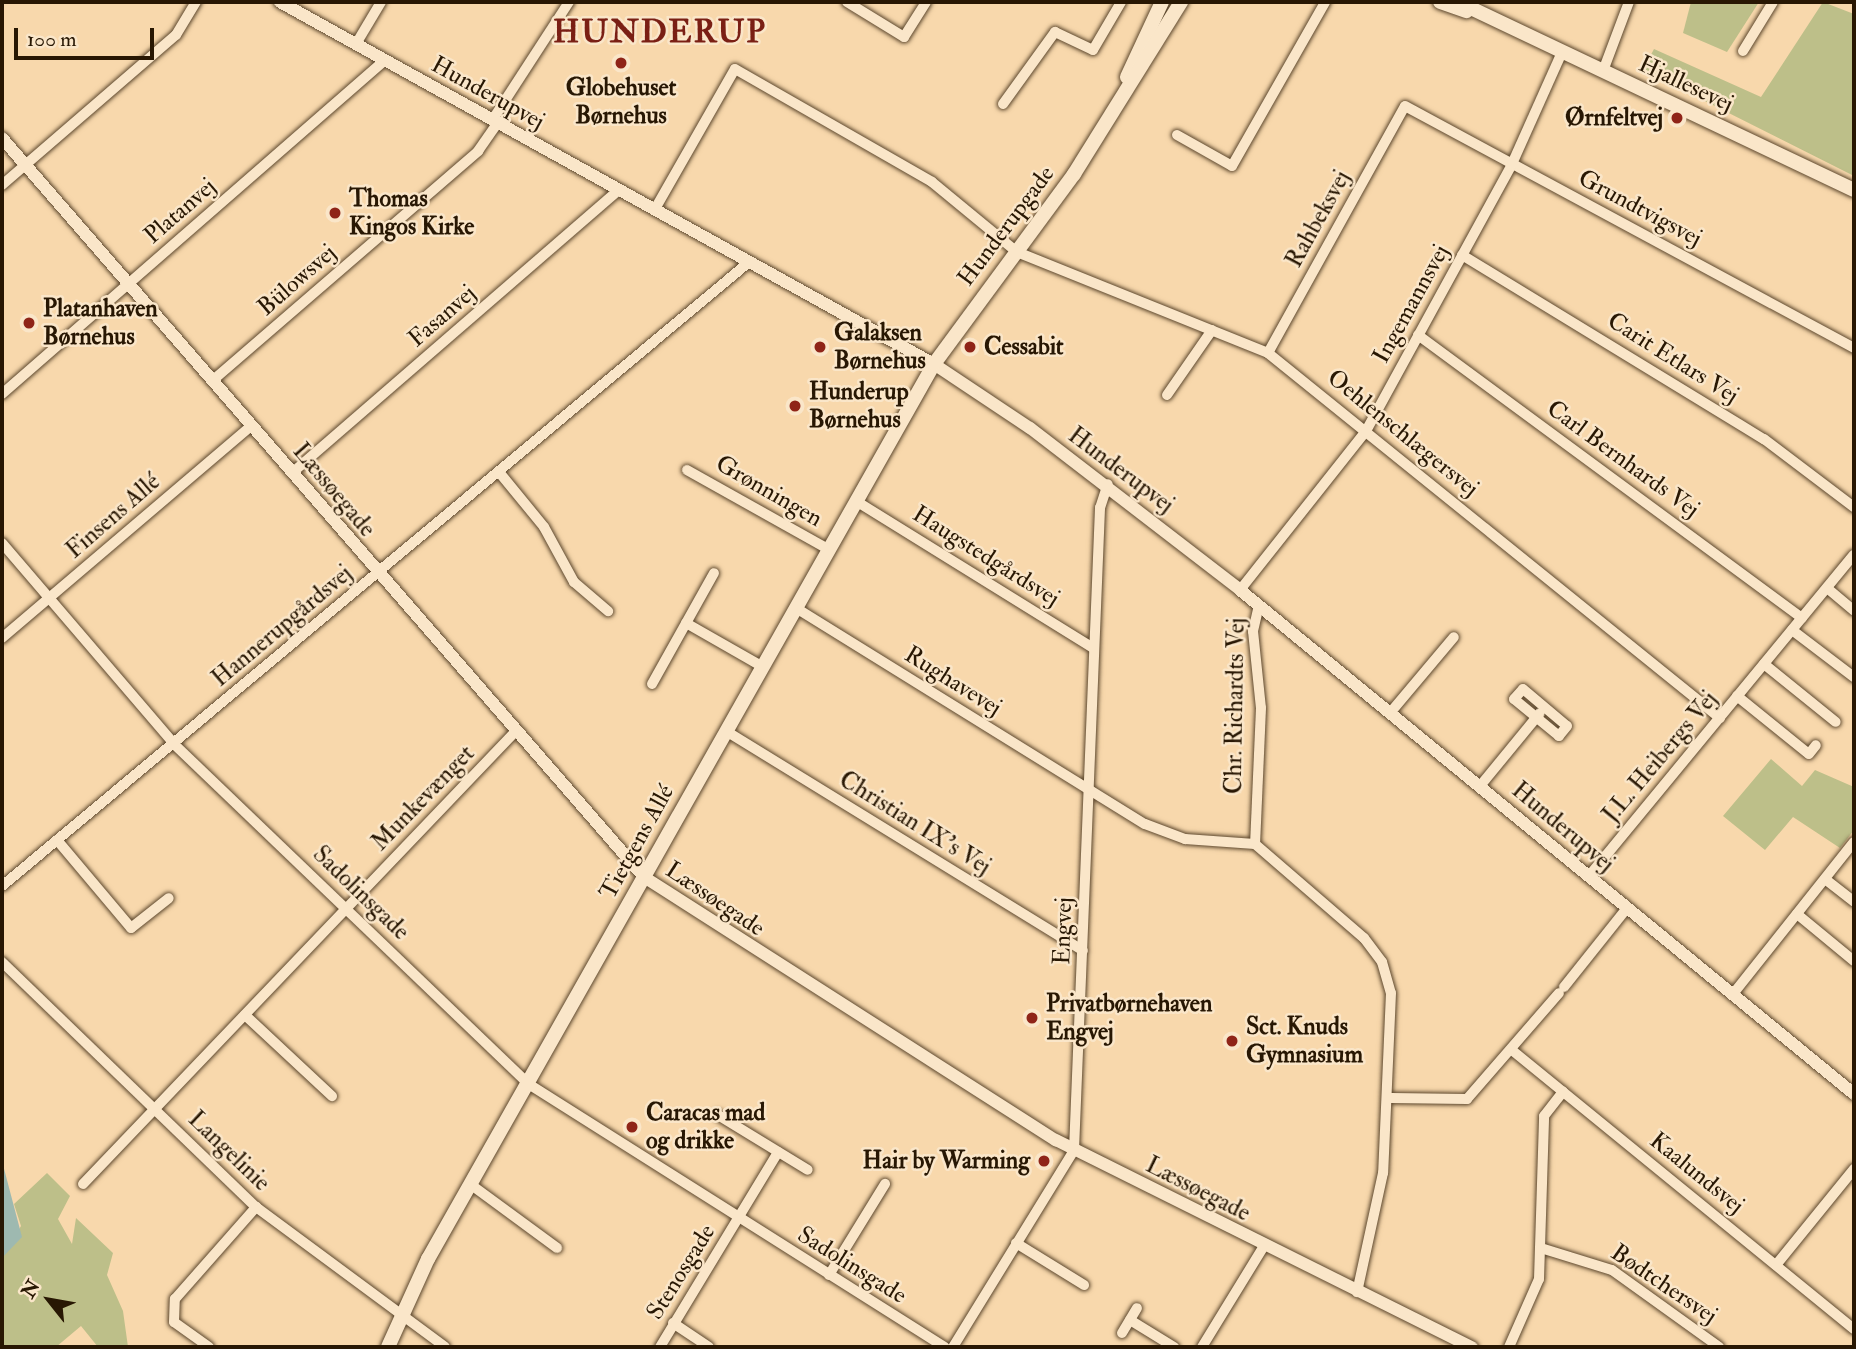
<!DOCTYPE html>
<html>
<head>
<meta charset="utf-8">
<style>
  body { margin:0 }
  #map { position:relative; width:1856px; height:1349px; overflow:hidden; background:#f8d8ac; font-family:"IM FELL Double Pica",serif }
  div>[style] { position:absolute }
  .green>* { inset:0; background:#bdbf89 }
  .water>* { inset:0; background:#9eb9b0 }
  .roads { filter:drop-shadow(0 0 2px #5c472d) drop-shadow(0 0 2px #5c472d) }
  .minor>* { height:10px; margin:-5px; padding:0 5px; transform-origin:5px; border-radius:5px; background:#fae6c9 }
  .tertiary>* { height:12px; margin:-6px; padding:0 6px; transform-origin:6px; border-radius:6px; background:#fae6c9 }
  .secondary>* { height:14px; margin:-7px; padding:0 7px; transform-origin:7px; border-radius:7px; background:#fae6c9 }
  .dots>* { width:19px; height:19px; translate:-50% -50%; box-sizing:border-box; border:4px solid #fae6c9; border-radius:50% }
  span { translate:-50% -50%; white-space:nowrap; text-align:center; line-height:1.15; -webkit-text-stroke:5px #fae6c9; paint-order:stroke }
  .street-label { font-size:24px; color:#281703 }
  .poi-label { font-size:24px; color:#281703; font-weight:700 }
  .right { translate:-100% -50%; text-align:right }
  .left { translate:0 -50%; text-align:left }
  .district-label { font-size:32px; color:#7a1f14; font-weight:700; letter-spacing:2px }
  .frame { position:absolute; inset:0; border:4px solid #281703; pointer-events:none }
  .north { position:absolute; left:14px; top:1265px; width:70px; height:70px; -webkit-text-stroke:5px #fae6c9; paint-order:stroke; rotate:301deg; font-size:19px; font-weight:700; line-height:28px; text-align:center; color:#281703 }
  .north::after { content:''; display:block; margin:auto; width:24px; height:32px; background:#281703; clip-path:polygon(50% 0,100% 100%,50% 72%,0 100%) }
  .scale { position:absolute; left:14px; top:28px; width:140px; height:32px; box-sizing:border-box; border:4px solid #281703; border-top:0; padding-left:9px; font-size:21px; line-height:24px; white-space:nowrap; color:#281703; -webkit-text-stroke:5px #fae6c9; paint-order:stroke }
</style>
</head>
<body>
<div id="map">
  <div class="green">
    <i style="clip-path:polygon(1691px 2px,1759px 2px,1727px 52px,1683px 33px)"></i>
    <i style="clip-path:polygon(1823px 2px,1854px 14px,1854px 176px,1643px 70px,1654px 49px,1761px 97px)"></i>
    <i style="clip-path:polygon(1771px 759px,1802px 786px,1815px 770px,1854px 787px,1854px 830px,1840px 848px,1793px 817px,1765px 850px,1723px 816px)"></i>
    <i style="clip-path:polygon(47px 1173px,70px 1196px,58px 1219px,72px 1244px,76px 1218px,113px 1253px,107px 1275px,123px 1311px,128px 1347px,98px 1347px,81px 1326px,56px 1347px,2px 1347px,2px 1258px,21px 1226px,14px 1204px)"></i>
  </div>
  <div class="water">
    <i style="clip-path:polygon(2px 1161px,22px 1237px,2px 1258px,2px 1160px)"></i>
  </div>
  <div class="roads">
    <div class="minor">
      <i style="left:847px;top:2px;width:67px;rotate:31.6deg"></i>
      <i style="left:904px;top:37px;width:41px;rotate:-57.8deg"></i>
      <i style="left:356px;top:44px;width:49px;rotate:-59.2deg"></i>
      <i style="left:1743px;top:51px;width:57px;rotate:-58.5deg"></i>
      <i style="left:1603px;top:71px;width:74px;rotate:-69.4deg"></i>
      <i style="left:1003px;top:104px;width:89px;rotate:-54.2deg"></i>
      <i style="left:1055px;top:32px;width:42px;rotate:25.3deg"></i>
      <i style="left:1093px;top:50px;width:56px;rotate:-59.7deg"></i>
      <i style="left:493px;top:119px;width:140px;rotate:-57deg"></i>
      <i style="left:1177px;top:135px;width:63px;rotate:29.4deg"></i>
      <i style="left:1232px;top:166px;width:189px;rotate:-60.4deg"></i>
      <i style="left:2px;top:185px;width:230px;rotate:-40.8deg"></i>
      <i style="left:176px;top:35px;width:39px;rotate:-59deg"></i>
      <i style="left:655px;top:209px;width:161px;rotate:-60.3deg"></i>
      <i style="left:735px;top:69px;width:227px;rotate:29.8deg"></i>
      <i style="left:932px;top:182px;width:110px;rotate:39.5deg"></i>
      <i style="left:1017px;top:252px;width:271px;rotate:21.9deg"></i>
      <i style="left:1268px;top:353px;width:581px;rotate:38.92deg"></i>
      <i style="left:1462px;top:255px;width:354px;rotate:31.4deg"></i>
      <i style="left:1764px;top:439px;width:113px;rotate:37.1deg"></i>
      <i style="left:1418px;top:335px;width:477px;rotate:36.4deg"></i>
      <i style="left:1268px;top:353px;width:282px;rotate:-61deg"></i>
      <i style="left:1405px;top:106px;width:510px;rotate:28.32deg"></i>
      <i style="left:212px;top:381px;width:352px;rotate:-40.8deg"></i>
      <i style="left:478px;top:151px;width:35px;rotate:-55deg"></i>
      <i style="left:2px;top:394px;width:508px;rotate:-41.09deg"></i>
      <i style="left:1167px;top:395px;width:79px;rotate:-55.3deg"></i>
      <i style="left:687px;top:470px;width:162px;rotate:29.3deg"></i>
      <i style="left:499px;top:472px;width:71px;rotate:50.7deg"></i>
      <i style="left:544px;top:527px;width:63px;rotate:61.4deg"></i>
      <i style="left:574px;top:582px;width:45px;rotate:40.5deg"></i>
      <i style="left:292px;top:473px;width:432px;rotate:-40.9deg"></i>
      <i style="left:856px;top:501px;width:279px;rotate:31.8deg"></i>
      <i style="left:2px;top:543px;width:265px;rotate:49.4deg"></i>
      <i style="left:174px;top:744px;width:489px;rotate:43.8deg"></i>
      <i style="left:527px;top:1083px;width:494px;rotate:32.3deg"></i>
      <i style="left:1827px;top:588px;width:35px;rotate:40deg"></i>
      <i style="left:1240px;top:590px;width:203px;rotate:-51.6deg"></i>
      <i style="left:1366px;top:431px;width:304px;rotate:-61.3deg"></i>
      <i style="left:1512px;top:164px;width:123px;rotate:-65.9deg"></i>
      <i style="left:1259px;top:605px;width:27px;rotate:103deg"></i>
      <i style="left:1253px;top:631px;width:77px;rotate:84.1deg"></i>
      <i style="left:1261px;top:708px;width:136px;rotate:92.5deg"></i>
      <i style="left:1255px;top:844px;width:144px;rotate:40.8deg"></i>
      <i style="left:1364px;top:938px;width:30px;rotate:53deg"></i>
      <i style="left:1382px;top:962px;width:32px;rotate:74deg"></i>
      <i style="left:1391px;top:993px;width:180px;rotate:92.5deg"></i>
      <i style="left:1383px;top:1173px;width:122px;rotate:102.3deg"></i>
      <i style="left:796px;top:608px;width:410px;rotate:31.8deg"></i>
      <i style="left:1145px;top:824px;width:43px;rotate:20.6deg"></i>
      <i style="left:1185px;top:839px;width:70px;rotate:4.1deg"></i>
      <i style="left:686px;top:623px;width:89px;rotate:29.7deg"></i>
      <i style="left:1792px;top:630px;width:78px;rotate:37.2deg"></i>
      <i style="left:2px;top:638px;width:327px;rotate:-40.4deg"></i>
      <i style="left:1764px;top:664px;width:92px;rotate:38.9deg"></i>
      <i style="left:652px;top:684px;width:127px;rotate:-60.8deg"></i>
      <i style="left:1523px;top:689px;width:57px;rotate:40.1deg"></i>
      <i style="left:1567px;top:726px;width:13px;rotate:129deg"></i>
      <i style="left:1559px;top:736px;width:58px;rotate:-140.6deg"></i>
      <i style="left:1514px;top:699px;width:13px;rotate:-48deg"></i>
      <i style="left:1737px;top:696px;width:92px;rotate:38.9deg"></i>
      <i style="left:1809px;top:754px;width:11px;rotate:-52deg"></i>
      <i style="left:1390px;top:713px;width:99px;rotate:-49.9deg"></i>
      <i style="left:726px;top:731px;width:419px;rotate:31.6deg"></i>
      <i style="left:1480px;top:786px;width:94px;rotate:-50.6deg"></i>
      <i style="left:57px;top:840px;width:115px;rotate:49.9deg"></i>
      <i style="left:131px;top:928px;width:48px;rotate:-38.3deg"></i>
      <i style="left:1589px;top:876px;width:416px;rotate:-50.5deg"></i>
      <i style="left:1825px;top:879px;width:37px;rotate:38deg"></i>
      <i style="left:2px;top:886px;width:973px;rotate:-39.87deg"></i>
      <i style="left:1797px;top:914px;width:74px;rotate:39.5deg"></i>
      <i style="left:2px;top:962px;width:353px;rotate:44deg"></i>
      <i style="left:256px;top:1207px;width:235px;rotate:36.5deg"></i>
      <i style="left:1564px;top:987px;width:101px;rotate:-51.4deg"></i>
      <i style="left:1733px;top:994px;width:194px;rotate:-51.5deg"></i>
      <i style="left:245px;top:1015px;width:119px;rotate:43deg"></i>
      <i style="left:1513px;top:1051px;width:440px;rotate:39.2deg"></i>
      <i style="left:1391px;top:1098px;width:76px;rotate:0.8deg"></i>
      <i style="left:1467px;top:1099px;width:140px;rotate:-49deg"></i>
      <i style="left:718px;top:1115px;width:105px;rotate:31.4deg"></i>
      <i style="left:83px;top:1184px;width:625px;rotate:-46.3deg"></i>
      <i style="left:470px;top:1184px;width:108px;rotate:36.3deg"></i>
      <i style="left:1016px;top:1243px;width:80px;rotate:31.7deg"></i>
      <i style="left:1544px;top:1249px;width:71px;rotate:17.2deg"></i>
      <i style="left:1612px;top:1270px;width:132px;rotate:35.7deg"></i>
      <i style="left:1776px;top:1265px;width:124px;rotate:-50.9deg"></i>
      <i style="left:829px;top:1275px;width:107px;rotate:-58.4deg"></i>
      <i style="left:1130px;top:1320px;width:52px;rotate:31.5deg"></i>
      <i style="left:673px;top:1323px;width:43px;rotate:33.7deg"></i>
      <i style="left:1122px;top:1333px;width:29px;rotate:-59deg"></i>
      <i style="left:209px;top:1347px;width:43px;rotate:-144.5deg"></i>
      <i style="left:174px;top:1322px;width:23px;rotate:-88deg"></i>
      <i style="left:175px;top:1299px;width:123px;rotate:-48.6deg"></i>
      <i style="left:660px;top:1347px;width:228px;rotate:-58.8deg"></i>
      <i style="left:953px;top:1347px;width:231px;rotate:-58.4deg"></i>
      <i style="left:1074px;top:1150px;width:643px;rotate:-87.68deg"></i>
      <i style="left:1100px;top:508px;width:25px;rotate:-72deg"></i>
      <i style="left:1202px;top:1347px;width:119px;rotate:-58.5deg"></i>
      <i style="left:1509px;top:1347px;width:74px;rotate:-66.2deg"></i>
      <i style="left:1539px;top:1279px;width:163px;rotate:-88.2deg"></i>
      <i style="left:1544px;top:1116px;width:31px;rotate:-52deg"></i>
    </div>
    <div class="tertiary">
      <i style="left:280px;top:2px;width:748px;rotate:28.97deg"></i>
      <i style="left:934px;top:364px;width:115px;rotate:33.7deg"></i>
      <i style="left:1030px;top:428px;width:265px;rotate:37.6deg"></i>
      <i style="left:1240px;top:590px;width:794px;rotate:39.38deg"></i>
      <i style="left:2px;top:138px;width:979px;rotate:49.02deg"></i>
      <i style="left:644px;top:877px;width:489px;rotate:32.6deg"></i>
      <i style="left:1056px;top:1140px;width:465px;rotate:26.5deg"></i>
    </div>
    <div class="secondary">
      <i style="left:1440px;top:2px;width:28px;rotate:19deg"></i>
      <i style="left:1458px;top:2px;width:438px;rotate:25.4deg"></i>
      <i style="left:1127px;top:77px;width:83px;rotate:-65deg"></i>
      <i style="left:388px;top:1347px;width:97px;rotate:-65.6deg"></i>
      <i style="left:428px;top:1259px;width:1028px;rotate:-60.52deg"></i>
      <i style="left:934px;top:364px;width:236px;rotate:-53.6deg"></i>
      <i style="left:1074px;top:174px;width:203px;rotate:-58.1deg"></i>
    </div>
  </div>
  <div class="dots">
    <i style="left:621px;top:63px;background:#8f2418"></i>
    <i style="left:1677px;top:118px;background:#8f2418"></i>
    <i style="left:335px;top:213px;background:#8f2418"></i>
    <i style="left:29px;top:323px;background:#8f2418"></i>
    <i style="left:820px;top:347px;background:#8f2418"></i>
    <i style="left:970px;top:347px;background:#8f2418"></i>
    <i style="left:795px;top:406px;background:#8f2418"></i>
    <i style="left:1032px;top:1018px;background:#8f2418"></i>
    <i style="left:1232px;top:1041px;background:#8f2418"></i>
    <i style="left:632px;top:1127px;background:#8f2418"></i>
    <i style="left:1044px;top:1161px;background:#8f2418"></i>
  </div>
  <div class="street-label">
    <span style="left:1686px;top:84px;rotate:25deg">Hjallesevej</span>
    <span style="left:488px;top:93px;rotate:29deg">Hunderupvej</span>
    <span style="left:1640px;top:208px;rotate:28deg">Grundtvigsvej</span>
    <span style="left:180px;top:211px;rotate:-41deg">Platanvej</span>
    <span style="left:1318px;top:219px;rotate:-61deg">Rahbeksvej</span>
    <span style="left:1006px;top:226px;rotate:-53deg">Hunderupgade</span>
    <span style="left:297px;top:280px;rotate:-41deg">Bülowsvej</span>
    <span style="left:1411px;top:304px;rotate:-61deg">Ingemannsvej</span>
    <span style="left:442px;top:316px;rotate:-41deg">Fasanvej</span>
    <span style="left:1673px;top:358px;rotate:32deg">Carit Etlars Vej</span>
    <span style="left:1403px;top:433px;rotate:39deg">Oehlenschlægersvej</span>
    <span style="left:1623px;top:459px;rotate:36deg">Carl Bernhards Vej</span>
    <span style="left:1121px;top:470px;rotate:37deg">Hunderupvej</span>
    <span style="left:334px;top:490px;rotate:50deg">Læssøegade</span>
    <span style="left:769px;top:491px;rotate:30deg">Grønningen</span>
    <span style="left:113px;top:516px;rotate:-41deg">Finsens Allé</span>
    <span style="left:986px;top:556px;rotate:32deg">Haugstedgårdsvej</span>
    <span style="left:282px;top:626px;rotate:-40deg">Hannerupgårdsvej</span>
    <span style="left:953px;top:681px;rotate:32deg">Rughavevej</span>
    <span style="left:1235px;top:706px;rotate:-89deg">Chr. Richardts Vej</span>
    <span style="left:1660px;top:757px;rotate:-50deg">J.L. Heibergs Vej</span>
    <span style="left:423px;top:798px;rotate:-46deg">Munkevænget</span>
    <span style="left:915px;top:823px;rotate:32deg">Christian IX's Vej</span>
    <span style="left:1563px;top:827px;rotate:40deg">Hunderupvej</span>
    <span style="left:637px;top:842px;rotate:-61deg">Tietgens Allé</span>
    <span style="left:361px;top:893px;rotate:44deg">Sadolinsgade</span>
    <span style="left:715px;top:899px;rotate:34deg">Læssøegade</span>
    <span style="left:1063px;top:931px;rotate:-88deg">Engvej</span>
    <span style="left:229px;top:1151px;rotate:44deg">Langelinie</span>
    <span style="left:1697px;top:1173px;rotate:39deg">Kaalundsvej</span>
    <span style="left:1198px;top:1189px;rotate:27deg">Læssøegade</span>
    <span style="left:852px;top:1265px;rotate:32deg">Sadolinsgade</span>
    <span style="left:681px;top:1272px;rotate:-58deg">Stenosgade</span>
    <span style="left:1664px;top:1284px;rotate:34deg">Bødtchersvej</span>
  </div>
  <div class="poi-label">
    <span style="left:621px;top:102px">Globehuset<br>Børnehus</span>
    <span class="right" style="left:1663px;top:118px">Ørnfeltvej</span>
    <span class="left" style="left:349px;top:213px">Thomas<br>Kingos Kirke</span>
    <span class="left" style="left:43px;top:323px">Platanhaven<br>Børnehus</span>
    <span class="left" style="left:834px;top:347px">Galaksen<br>Børnehus</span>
    <span class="left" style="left:984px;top:347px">Cessabit</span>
    <span class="left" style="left:809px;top:406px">Hunderup<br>Børnehus</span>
    <span class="left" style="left:1046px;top:1018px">Privatbørnehaven<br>Engvej</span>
    <span class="left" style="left:1246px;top:1041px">Sct. Knuds<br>Gymnasium</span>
    <span class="left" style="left:646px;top:1127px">Caracas mad<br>og drikke</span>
    <span class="right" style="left:1030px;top:1161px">Hair by Warming</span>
  </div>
  <div class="district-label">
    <span style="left:660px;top:32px">HUNDERUP</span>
  </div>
  <div class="frame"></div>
  <div class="north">N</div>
  <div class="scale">100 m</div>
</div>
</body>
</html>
